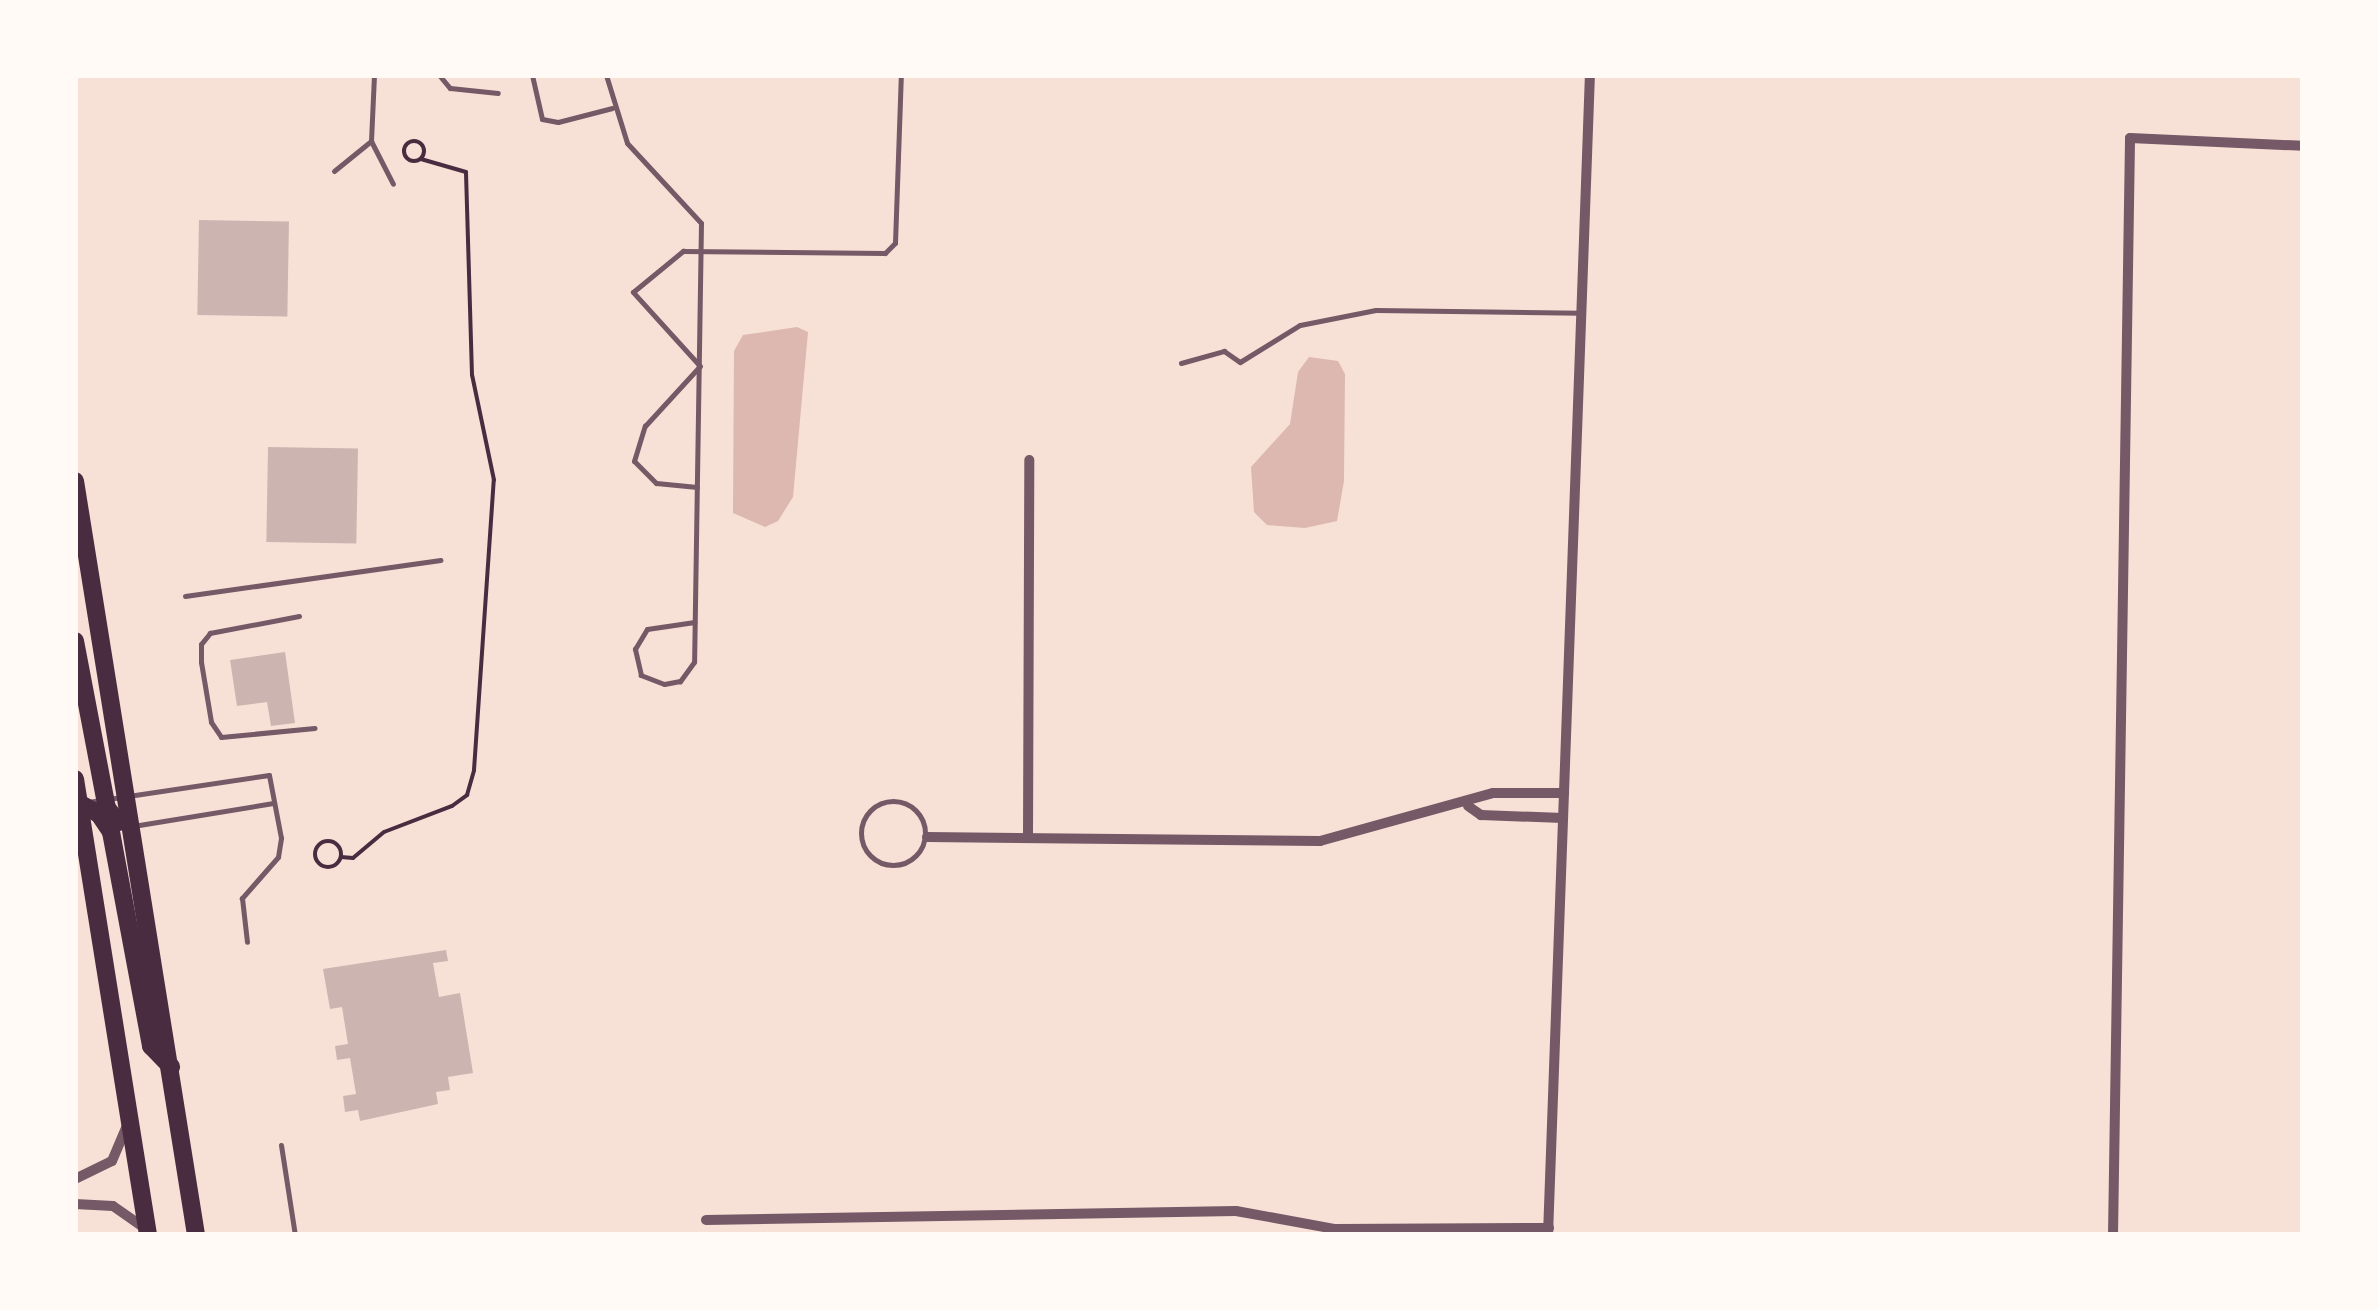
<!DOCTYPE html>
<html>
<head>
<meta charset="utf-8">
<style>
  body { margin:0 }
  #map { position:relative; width:2378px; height:1310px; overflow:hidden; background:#f7e1d7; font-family:Jost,sans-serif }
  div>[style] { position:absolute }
  .water>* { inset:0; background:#dcb8b0 }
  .building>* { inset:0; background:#ccb4b1; transform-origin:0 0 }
  .path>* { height:4px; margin:-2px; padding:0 2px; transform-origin:2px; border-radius:2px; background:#4a2c40 }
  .path>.ring { margin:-2px; padding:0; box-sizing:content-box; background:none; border:4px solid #4a2c40; border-radius:50% }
  .service>* { height:5px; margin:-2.5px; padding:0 2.5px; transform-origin:2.5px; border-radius:2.5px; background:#755966 }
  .service>.ring { margin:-2.5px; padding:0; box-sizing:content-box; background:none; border:5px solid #755966; border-radius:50% }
  .minor>* { height:10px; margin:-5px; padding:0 5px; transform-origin:5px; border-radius:5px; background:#755966 }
  .primary>* { height:18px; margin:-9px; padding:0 9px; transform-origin:9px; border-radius:9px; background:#4a2c40 }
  span { translate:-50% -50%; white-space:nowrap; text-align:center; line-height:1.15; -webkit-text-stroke:9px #fffaf5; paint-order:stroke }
  .frame { position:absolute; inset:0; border:78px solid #fffaf5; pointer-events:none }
</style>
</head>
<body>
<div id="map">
  <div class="water">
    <i style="clip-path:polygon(797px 327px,808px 332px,793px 497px,778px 521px,765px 527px,733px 513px,734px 351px,743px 335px)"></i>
    <i style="clip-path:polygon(1309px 357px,1338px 361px,1345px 374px,1344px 481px,1337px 521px,1305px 528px,1267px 525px,1254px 512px,1251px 467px,1290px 424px,1298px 372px)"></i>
  </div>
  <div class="building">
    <i style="left:199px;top:220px;width:90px;height:95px;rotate:1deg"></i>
    <i style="left:268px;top:447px;width:90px;height:95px;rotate:1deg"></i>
    <i style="clip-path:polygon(285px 652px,295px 723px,271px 726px,267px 702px,237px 706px,230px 660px)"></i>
    <i style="clip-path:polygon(446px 950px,448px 961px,433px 963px,439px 997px,460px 993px,473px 1073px,448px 1077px,450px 1090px,436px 1092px,438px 1104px,360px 1121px,358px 1110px,345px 1112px,343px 1096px,356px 1094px,350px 1058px,337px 1060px,335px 1046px,348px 1044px,342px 1007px,330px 1009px,323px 969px)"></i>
  </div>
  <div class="path">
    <i class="ring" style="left:404px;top:141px;width:16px;height:16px"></i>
    <i class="ring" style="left:315px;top:841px;width:22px;height:22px"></i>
    <i style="left:341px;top:857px;width:12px;rotate:5deg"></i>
    <i style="left:353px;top:858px;width:40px;rotate:-40deg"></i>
    <i style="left:384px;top:832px;width:73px;rotate:-20.9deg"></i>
    <i style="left:452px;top:806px;width:19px;rotate:-36deg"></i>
    <i style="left:467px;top:795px;width:26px;rotate:-74deg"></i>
    <i style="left:474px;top:770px;width:291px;rotate:-86.1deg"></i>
    <i style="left:494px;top:480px;width:107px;rotate:-101.8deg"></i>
    <i style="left:472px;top:375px;width:203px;rotate:-91.7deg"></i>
    <i style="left:466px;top:172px;width:47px;rotate:-163.9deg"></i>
  </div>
  <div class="service">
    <i style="left:439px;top:75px;width:17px;rotate:50deg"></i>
    <i style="left:450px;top:88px;width:48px;rotate:5.9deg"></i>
    <i style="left:532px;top:75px;width:45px;rotate:77.2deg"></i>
    <i style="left:542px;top:119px;width:16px;rotate:11deg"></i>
    <i style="left:558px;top:122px;width:56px;rotate:-14.5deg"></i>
    <i style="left:606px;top:75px;width:71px;rotate:72.8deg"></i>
    <i style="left:627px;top:143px;width:109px;rotate:47.2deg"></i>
    <i style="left:701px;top:223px;width:439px;rotate:90.9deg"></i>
    <i style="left:694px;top:662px;width:24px;rotate:126deg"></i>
    <i style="left:680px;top:681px;width:16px;rotate:169deg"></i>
    <i style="left:664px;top:684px;width:25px;rotate:-159deg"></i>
    <i style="left:641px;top:675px;width:27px;rotate:-103deg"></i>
    <i style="left:635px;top:649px;width:23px;rotate:-59deg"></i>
    <i style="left:647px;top:629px;width:48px;rotate:-8.5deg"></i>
    <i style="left:371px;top:141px;width:48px;rotate:62.9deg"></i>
    <i style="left:334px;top:171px;width:48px;rotate:-39deg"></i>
    <i style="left:371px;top:141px;width:66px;rotate:-87.4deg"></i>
    <i style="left:1181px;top:363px;width:45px;rotate:-15.6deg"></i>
    <i style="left:1224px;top:351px;width:19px;rotate:35deg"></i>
    <i style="left:1240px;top:362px;width:70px;rotate:-31.7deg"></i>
    <i style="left:1300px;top:325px;width:77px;rotate:-11.2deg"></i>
    <i style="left:1376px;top:310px;width:204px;rotate:0.8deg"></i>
    <i style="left:697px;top:487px;width:41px;rotate:-174.4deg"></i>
    <i style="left:656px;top:483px;width:31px;rotate:-135deg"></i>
    <i style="left:634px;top:461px;width:37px;rotate:-73deg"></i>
    <i style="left:645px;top:426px;width:81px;rotate:-47.5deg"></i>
    <i style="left:700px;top:366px;width:100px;rotate:-132.2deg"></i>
    <i style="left:633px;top:292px;width:65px;rotate:-39.4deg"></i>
    <i style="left:683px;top:251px;width:202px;rotate:0.6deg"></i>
    <i style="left:885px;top:253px;width:14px;rotate:-45deg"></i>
    <i style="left:895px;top:243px;width:168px;rotate:-88deg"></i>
    <i style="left:185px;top:596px;width:258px;rotate:-8deg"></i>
    <i style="left:299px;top:616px;width:91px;rotate:169.2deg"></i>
    <i style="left:210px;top:633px;width:14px;rotate:129deg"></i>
    <i style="left:201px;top:644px;width:18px;rotate:90deg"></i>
    <i style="left:201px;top:662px;width:61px;rotate:80.5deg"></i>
    <i style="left:211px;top:722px;width:18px;rotate:56deg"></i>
    <i style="left:221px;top:737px;width:94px;rotate:-5.5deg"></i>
    <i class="ring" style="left:861px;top:801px;width:59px;height:59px"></i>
    <i style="left:88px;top:802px;width:183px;rotate:-8.5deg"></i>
    <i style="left:269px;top:775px;width:64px;rotate:79.2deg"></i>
    <i style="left:281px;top:838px;width:19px;rotate:99deg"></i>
    <i style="left:278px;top:857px;width:55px;rotate:131.3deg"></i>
    <i style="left:242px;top:898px;width:44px;rotate:83.5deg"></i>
    <i style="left:133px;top:826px;width:142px;rotate:-9.3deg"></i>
    <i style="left:281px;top:1145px;width:91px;rotate:81.2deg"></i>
  </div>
  <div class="minor">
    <i style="left:1468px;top:806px;width:16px;rotate:35deg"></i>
    <i style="left:1481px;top:815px;width:82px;rotate:2.1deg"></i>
    <i style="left:927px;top:837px;width:393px;rotate:0.6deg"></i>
    <i style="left:1320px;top:841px;width:180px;rotate:-15.5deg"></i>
    <i style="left:1493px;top:793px;width:71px"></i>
    <i style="left:1028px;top:837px;width:377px;rotate:-89.8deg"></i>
    <i style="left:75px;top:1179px;width:41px;rotate:-25.9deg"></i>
    <i style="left:112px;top:1161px;width:38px;rotate:-67deg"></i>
    <i style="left:75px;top:1204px;width:38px;rotate:3deg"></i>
    <i style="left:113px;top:1206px;width:40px;rotate:34.9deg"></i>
    <i style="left:706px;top:1220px;width:530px;rotate:-0.97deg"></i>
    <i style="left:1236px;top:1211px;width:101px;rotate:10.3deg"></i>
    <i style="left:1335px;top:1229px;width:214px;rotate:-0.3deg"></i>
    <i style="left:1548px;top:1235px;width:1161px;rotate:-87.93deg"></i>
    <i style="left:2113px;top:1235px;width:1097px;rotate:-89.11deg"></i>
    <i style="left:2130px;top:138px;width:173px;rotate:2.6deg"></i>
  </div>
  <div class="primary">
    <i style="left:75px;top:481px;width:764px;rotate:80.88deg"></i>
    <i style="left:75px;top:641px;width:170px;rotate:79.2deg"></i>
    <i style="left:107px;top:808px;width:18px;rotate:52deg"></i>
    <i style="left:75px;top:779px;width:462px;rotate:80.9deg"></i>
    <i style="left:79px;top:803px;width:23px;rotate:29deg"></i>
    <i style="left:99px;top:814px;width:22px;rotate:56deg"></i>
    <i style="left:111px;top:832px;width:218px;rotate:79.4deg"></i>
    <i style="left:151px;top:1046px;width:29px;rotate:46deg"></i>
  </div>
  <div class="frame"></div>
</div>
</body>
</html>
